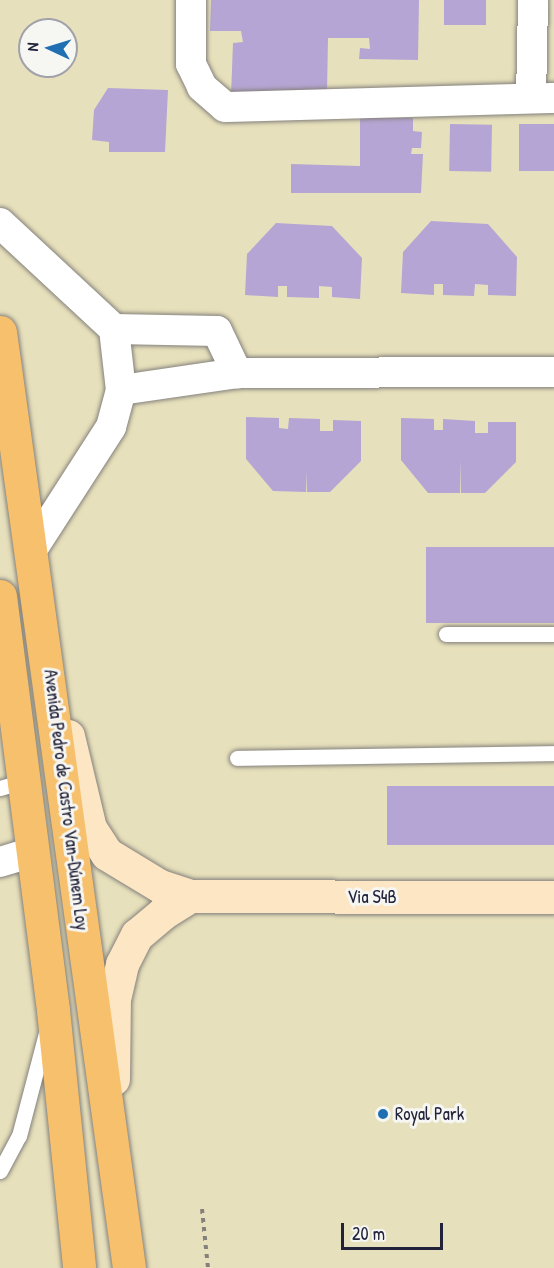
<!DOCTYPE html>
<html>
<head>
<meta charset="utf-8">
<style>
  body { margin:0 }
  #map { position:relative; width:554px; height:1268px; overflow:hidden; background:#e7e0bc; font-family:"Patrick Hand",sans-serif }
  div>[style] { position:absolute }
  .building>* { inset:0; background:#b5a5d4; transform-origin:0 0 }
  .path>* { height:4px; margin-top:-2px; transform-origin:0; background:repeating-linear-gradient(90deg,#84817c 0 4.5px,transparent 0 9px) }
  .roads { filter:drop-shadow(0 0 2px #84817c) drop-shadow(0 0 2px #84817c) }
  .lane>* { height:15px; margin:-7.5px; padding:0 7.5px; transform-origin:7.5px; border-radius:7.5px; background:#fff }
  .street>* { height:30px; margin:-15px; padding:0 15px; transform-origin:15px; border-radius:15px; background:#fff }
  .secondary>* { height:33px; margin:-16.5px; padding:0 16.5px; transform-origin:16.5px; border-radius:16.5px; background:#fce6c4 }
  .highway>* { height:33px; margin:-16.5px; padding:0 16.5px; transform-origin:16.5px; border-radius:16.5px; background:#f7c06c }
  .dots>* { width:16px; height:16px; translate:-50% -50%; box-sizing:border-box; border:3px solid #f6f6f2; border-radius:50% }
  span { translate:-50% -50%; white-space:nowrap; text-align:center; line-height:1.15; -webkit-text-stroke:6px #f6f6f2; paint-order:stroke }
  .street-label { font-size:18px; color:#22223b }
  .poi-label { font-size:18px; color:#22223b }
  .left { translate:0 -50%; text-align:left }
  .north { position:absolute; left:18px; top:18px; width:60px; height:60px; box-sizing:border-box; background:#f6f6f2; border:2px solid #a1a1a9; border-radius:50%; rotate:274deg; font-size:16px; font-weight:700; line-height:24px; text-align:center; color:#22223b }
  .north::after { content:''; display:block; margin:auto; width:21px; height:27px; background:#1f6fb2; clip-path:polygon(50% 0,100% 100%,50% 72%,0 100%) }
  .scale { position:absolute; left:341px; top:1223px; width:102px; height:27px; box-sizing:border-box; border:3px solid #22223b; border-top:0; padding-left:8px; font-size:18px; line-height:21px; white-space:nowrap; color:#22223b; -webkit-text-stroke:4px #f6f6f2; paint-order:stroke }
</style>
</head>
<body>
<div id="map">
  <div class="building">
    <i style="clip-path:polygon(211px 0,419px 0,418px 60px,359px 59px,360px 48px,370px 49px,369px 38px,328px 38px,327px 93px,231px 95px,233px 43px,243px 42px,241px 31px,210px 31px)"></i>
    <i style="left:444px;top:0;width:42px;height:25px"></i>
    <i style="clip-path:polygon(108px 88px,168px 90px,165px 152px,109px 152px,109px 142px,92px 140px,94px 110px)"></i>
    <i style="clip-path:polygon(360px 118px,413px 118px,413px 131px,422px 132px,421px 148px,412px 148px,411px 154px,423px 154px,421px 193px,291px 193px,291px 164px,360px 166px)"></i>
    <i style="left:450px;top:124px;width:42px;height:47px;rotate:1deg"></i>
    <i style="left:519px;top:124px;width:35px;height:47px"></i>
    <i style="clip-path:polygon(431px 221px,488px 224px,517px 257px,516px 296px,488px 295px,488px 285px,475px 284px,474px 296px,443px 295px,443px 284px,434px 284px,434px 295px,401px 293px,403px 252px)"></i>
    <i style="clip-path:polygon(276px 223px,332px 226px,362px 258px,360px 299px,332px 297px,332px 287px,319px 286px,319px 298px,287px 297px,287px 286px,278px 286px,278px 297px,245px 295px,247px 254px)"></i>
    <i style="clip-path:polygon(246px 417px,279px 418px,279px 428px,288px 429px,289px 418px,320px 419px,320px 431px,333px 431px,333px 420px,361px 421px,361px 461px,330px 492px,307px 492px,307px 471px,306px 492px,273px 491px,246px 459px)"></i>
    <i style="clip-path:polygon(401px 418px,434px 419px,434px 430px,443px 430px,443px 419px,475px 421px,475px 433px,488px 433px,488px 422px,516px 422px,516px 462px,485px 493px,461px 493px,461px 460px,460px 493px,428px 493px,401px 460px)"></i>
    <i style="left:554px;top:547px;width:76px;height:128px;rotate:90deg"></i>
    <i style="left:554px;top:786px;width:59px;height:167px;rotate:90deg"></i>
  </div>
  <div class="path">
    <i style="left:202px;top:1209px;width:59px;rotate:84.2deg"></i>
  </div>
  <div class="roads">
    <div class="lane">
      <i style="left:446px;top:634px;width:108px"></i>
      <i style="left:237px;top:758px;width:317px;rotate:-0.9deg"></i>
      <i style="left:0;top:788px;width:26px;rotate:-16deg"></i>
      <i style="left:0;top:1171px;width:40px;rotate:-62deg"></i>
      <i style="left:19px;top:1136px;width:106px;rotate:-75.3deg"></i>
    </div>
    <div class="street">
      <i style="left:191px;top:0;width:64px;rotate:90deg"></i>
      <i style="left:191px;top:64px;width:25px;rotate:64deg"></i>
      <i style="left:202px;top:87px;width:30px;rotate:41deg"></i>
      <i style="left:225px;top:107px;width:329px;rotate:-1.6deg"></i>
      <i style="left:531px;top:98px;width:98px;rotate:-88.8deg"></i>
      <i style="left:0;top:223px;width:156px;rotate:42.9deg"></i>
      <i style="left:114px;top:329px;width:61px;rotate:83.5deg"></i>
      <i style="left:121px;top:390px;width:38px;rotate:105deg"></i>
      <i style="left:111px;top:427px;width:144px;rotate:122.8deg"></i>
      <i style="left:114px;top:329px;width:103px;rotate:1.1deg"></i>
      <i style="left:217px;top:331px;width:47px;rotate:64.5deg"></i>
      <i style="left:121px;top:390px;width:117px;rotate:-8.3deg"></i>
      <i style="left:237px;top:373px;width:317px;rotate:-0.2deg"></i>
      <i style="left:0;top:862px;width:34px;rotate:-17deg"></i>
    </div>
    <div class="secondary">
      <i style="left:68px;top:736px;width:95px;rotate:76.6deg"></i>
      <i style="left:90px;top:828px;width:31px;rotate:57deg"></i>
      <i style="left:107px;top:854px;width:62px;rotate:31.1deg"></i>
      <i style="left:160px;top:886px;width:32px;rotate:18deg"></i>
      <i style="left:190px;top:896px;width:364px;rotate:0.2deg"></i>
      <i style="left:113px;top:1079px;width:80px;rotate:-89.3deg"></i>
      <i style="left:114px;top:999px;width:36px;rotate:-77deg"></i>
      <i style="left:122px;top:964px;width:33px;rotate:-63deg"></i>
      <i style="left:137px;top:935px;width:34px;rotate:-40deg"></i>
      <i style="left:163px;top:913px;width:32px;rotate:-32deg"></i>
    </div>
    <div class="highway">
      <i style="left:0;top:332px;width:945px;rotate:82.15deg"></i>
      <i style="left:0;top:596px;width:417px;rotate:82.7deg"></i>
      <i style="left:53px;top:1010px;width:259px;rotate:84.2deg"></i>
    </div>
  </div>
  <div class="dots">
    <i style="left:383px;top:1114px;background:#1f6fb2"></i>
  </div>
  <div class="street-label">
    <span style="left:66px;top:800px;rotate:83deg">Avenida Pedro de Castro Van-Dúnem Loy</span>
    <span style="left:372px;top:897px">Via S4B</span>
  </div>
  <div class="poi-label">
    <span class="left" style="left:395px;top:1114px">Royal Park</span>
  </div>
  <div class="north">N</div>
  <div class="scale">20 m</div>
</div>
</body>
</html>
